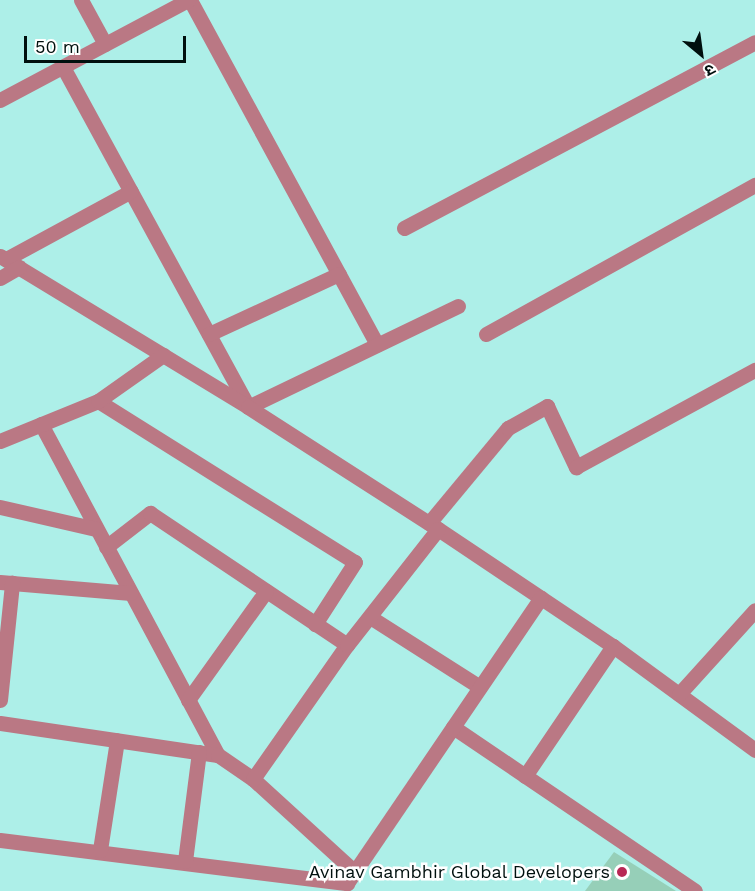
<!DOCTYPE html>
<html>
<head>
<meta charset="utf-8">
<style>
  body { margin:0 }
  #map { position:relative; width:755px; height:891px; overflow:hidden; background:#adefe8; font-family:"Work Sans","Noto Sans Devanagari",sans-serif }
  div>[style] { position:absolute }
  .building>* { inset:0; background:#96cfb8 }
  .minor>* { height:15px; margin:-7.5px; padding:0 7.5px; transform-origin:7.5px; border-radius:7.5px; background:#ba7884 }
  .dots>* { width:16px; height:16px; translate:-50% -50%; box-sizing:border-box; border:3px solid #fff; border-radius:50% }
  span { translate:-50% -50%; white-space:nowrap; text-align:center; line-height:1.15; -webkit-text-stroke:5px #fff; paint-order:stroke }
  .poi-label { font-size:18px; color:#00100e }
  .right { translate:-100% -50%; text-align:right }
  .north { position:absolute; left:671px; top:24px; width:60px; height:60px; -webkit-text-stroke:4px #fff; paint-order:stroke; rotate:151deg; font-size:16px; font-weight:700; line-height:24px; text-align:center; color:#00100e }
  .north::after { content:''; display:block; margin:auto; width:21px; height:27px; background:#00100e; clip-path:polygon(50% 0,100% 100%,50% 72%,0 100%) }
  .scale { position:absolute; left:24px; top:36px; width:162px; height:27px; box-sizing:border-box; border:3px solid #00100e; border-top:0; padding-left:8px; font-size:18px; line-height:21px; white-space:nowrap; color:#00100e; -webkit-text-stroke:4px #fff; paint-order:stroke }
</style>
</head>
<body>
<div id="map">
  <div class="building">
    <i style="clip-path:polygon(614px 852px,676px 891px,585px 891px)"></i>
  </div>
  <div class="minor">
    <i style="left:81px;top:0;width:50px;rotate:61.4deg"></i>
    <i style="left:190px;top:0;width:392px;rotate:61.5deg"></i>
    <i style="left:63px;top:67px;width:387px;rotate:61.4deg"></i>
    <i style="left:248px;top:407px;width:233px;rotate:-25.7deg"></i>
    <i style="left:0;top:100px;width:213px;rotate:-28deg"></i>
    <i style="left:404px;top:228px;width:397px;rotate:-27.9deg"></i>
    <i style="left:0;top:256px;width:290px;rotate:31.3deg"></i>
    <i style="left:248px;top:407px;width:226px;rotate:32.7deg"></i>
    <i style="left:438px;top:529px;width:211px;rotate:33.8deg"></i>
    <i style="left:613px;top:646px;width:176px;rotate:36.2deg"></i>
    <i style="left:6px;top:259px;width:142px;rotate:-28.5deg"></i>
    <i style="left:0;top:278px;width:22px;rotate:-30deg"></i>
    <i style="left:209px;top:334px;width:143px;rotate:-24.8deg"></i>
    <i style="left:486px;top:334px;width:308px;rotate:-29deg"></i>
    <i style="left:98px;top:401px;width:303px;rotate:32.1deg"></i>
    <i style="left:355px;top:562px;width:74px;rotate:122.8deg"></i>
    <i style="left:41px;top:424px;width:375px;rotate:61.9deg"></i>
    <i style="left:0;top:441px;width:106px;rotate:-22.2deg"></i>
    <i style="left:98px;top:401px;width:80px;rotate:-35.3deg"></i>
    <i style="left:0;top:507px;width:98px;rotate:12.9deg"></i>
    <i style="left:429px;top:523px;width:124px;rotate:-50.3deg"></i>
    <i style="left:508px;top:428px;width:45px;rotate:-29.4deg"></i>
    <i style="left:547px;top:406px;width:68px;rotate:64.6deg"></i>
    <i style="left:576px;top:467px;width:204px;rotate:-28.5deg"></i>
    <i style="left:106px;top:547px;width:56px;rotate:-37.7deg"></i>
    <i style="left:150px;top:513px;width:237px;rotate:33.8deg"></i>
    <i style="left:0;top:582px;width:131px;rotate:4.8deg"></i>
    <i style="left:370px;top:617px;width:130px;rotate:32.5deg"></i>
    <i style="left:679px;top:694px;width:113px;rotate:-47.9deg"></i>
    <i style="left:0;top:700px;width:118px;rotate:-84.1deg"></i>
    <i style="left:188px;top:700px;width:134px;rotate:-54.4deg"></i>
    <i style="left:0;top:723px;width:220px;rotate:8.4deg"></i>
    <i style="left:218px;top:755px;width:42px;rotate:34.4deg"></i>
    <i style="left:253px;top:779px;width:138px;rotate:42.4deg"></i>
    <i style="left:453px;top:727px;width:292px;rotate:34.1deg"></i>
    <i style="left:525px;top:776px;width:157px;rotate:-55.9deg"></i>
    <i style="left:253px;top:779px;width:164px;rotate:-55deg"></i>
    <i style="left:347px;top:645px;width:147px;rotate:-51.9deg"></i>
    <i style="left:0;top:840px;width:350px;rotate:7.1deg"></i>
    <i style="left:347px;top:883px;width:345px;rotate:-55.8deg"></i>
    <i style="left:100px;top:850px;width:111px;rotate:-81.2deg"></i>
    <i style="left:185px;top:861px;width:110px;rotate:-82.7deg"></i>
  </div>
  <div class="dots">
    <i style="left:622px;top:872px;background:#b82855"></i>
  </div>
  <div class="poi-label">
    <span class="right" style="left:610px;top:872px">Avinav Gambhir Global Developers</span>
  </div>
  <div class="north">उ</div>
  <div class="scale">50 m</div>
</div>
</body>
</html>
